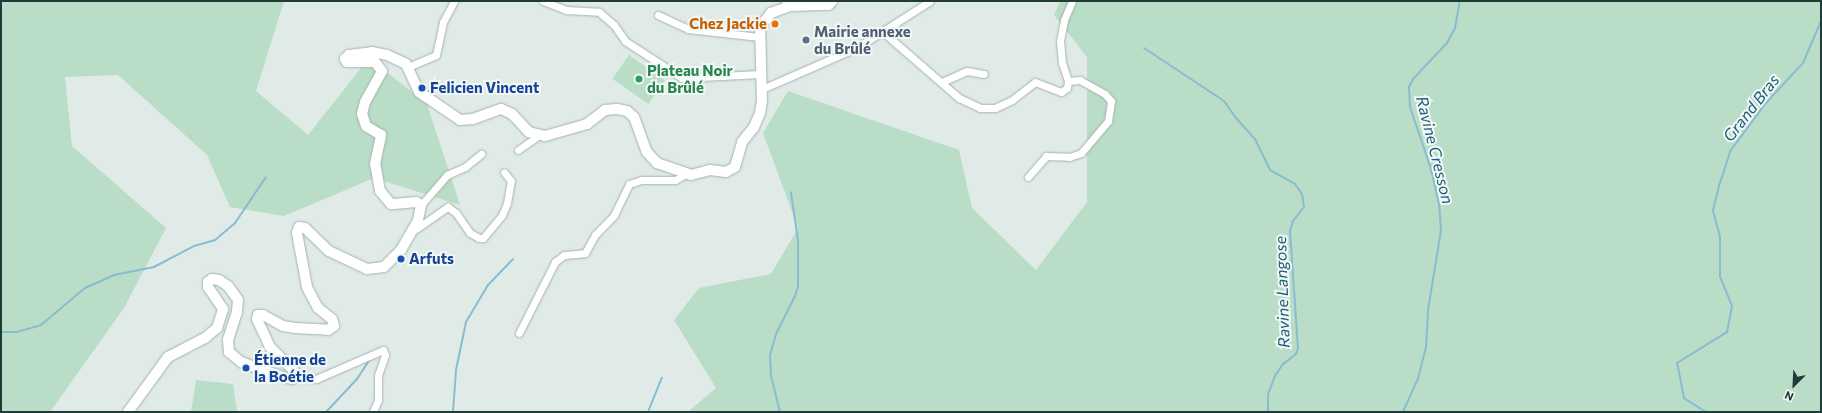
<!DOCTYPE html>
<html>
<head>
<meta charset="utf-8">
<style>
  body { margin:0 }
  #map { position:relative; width:1822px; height:413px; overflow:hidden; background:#e0ebe8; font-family:Commissioner,sans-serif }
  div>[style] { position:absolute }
  .green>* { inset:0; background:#b9ddc7; transform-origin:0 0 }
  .stream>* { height:2px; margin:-1px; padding:0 1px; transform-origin:1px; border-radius:1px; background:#88bdd1 }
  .roads { filter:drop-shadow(0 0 1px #a3b3b0) drop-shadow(0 0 1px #a3b3b0) }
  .minor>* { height:7px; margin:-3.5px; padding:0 3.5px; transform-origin:3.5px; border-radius:3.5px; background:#fff }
  .tertiary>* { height:9px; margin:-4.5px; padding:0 4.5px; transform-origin:4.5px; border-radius:4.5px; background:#fff }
  .secondary>* { height:10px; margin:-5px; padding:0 5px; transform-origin:5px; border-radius:5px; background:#fff }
  .dots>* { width:11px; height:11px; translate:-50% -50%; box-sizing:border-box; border:2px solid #f1f8f5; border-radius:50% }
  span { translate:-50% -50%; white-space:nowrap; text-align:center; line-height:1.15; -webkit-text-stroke:4px #f1f8f5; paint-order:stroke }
  .food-label { font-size:15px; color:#c56008; font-weight:700 }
  .right { translate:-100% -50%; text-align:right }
  .service-label { font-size:15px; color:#4e5e75; font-weight:700 }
  .left { translate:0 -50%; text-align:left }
  .leisure-label { font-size:15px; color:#27864d; font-weight:700 }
  .transit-label { font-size:15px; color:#164399; font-weight:700 }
  .water-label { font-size:16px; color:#1b5d78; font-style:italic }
  .frame { position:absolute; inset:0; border:2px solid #213c38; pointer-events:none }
  .north { position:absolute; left:1774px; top:365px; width:40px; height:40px; -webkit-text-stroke:3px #f1f8f5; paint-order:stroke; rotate:204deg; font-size:11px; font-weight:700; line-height:16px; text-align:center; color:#213c38 }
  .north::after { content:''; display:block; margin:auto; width:14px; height:18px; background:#213c38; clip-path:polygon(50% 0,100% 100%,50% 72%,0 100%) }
</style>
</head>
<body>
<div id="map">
  <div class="green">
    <i style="clip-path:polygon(1px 1px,284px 1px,256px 91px,308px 135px,369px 58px,427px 104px,460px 205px,374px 178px,284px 216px,230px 207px,207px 155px,118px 75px,65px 77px,72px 146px,166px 228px,124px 308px,50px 412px,1px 412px)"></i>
    <i style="clip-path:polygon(1060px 1px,1821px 1px,1821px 412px,688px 412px,716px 388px,674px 320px,699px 288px,771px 274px,798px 228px,763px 133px,788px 91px,959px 150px,972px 208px,1036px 270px,1087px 202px,1087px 57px,1054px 15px)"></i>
    <i style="left:629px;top:55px;width:44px;height:29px;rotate:35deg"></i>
    <i style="clip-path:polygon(196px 380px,233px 384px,237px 412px,191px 412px)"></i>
  </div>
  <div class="stream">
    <i style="left:1820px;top:1px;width:1px;rotate:45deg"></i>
    <i style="left:1144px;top:48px;width:96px;rotate:33.5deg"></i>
    <i style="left:1224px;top:101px;width:21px;rotate:55deg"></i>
    <i style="left:1236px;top:118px;width:28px;rotate:48deg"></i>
    <i style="left:1255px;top:139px;width:34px;rotate:64deg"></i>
    <i style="left:1270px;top:170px;width:29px;rotate:29deg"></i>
    <i style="left:1295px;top:184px;width:12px;rotate:55deg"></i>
    <i style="left:1302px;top:194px;width:13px;rotate:81deg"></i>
    <i style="left:1304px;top:207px;width:18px;rotate:128deg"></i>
    <i style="left:1293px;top:221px;width:10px;rotate:107deg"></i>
    <i style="left:1290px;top:231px;width:117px;rotate:86.1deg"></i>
    <i style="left:1298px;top:348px;width:6px;rotate:108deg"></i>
    <i style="left:1296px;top:354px;width:16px;rotate:142deg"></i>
    <i style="left:1283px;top:364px;width:14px;rotate:124deg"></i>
    <i style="left:1275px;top:376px;width:19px;rotate:111deg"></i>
    <i style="left:1268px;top:394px;width:18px;rotate:90deg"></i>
    <i style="left:1px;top:332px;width:16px"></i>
    <i style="left:17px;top:332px;width:25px;rotate:-16deg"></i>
    <i style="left:41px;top:325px;width:57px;rotate:-40.1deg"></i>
    <i style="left:85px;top:288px;width:32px;rotate:-24deg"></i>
    <i style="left:114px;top:275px;width:41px;rotate:-11.3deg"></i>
    <i style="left:154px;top:267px;width:45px;rotate:-27.7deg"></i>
    <i style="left:194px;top:246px;width:22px;rotate:-16deg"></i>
    <i style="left:215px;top:240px;width:26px;rotate:-40deg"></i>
    <i style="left:235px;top:223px;width:55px;rotate:-56deg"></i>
    <i style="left:326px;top:412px;width:45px;rotate:-46.8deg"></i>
    <i style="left:357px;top:379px;width:24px;rotate:-57deg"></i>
    <i style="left:453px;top:412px;width:42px;rotate:-85.9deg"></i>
    <i style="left:456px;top:370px;width:49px;rotate:-78.2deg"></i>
    <i style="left:466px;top:322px;width:43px;rotate:-59.3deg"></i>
    <i style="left:488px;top:285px;width:36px;rotate:-46deg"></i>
    <i style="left:648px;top:412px;width:37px;rotate:-68deg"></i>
    <i style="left:780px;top:412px;width:38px;rotate:-104deg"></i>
    <i style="left:771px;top:375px;width:20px;rotate:-93deg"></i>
    <i style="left:770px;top:355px;width:22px;rotate:-74deg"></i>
    <i style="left:776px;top:334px;width:42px;rotate:-63.4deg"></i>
    <i style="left:795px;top:296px;width:10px;rotate:-73deg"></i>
    <i style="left:798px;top:286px;width:46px;rotate:-90deg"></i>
    <i style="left:798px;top:240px;width:48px;rotate:-98.5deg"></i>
    <i style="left:1403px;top:412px;width:36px;rotate:-66deg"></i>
    <i style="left:1418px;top:379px;width:32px;rotate:-76deg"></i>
    <i style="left:1426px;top:348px;width:38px;rotate:-87deg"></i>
    <i style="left:1428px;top:310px;width:80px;rotate:-80.7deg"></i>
    <i style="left:1441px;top:231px;width:27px;rotate:-94deg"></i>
    <i style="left:1439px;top:204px;width:39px;rotate:-103deg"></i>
    <i style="left:1430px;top:166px;width:62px;rotate:-108.7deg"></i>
    <i style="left:1410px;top:107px;width:20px;rotate:-93deg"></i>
    <i style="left:1409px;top:87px;width:9px;rotate:-63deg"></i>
    <i style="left:1413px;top:79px;width:50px;rotate:-46.6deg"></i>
    <i style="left:1447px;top:43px;width:17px;rotate:-62deg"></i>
    <i style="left:1455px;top:28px;width:27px;rotate:-80deg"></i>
    <i style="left:1706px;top:412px;width:26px;rotate:-148deg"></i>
    <i style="left:1684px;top:398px;width:36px;rotate:-101deg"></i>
    <i style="left:1677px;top:363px;width:59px;rotate:-31.8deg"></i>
    <i style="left:1727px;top:332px;width:26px;rotate:-79deg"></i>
    <i style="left:1732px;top:306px;width:31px;rotate:-112deg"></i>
    <i style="left:1720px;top:277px;width:40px;rotate:-90deg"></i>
    <i style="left:1720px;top:237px;width:28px;rotate:-105deg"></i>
    <i style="left:1713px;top:210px;width:25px;rotate:-76deg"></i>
    <i style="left:1719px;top:186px;width:38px;rotate:-72deg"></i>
    <i style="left:1731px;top:150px;width:57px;rotate:-53.5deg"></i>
    <i style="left:1765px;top:104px;width:56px;rotate:-47.2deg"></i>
    <i style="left:1803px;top:63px;width:46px;rotate:-66.8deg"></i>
  </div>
  <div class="roads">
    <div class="minor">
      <i style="left:543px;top:1px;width:25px;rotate:21deg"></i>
      <i style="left:566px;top:10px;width:33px;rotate:3deg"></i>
      <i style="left:599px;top:12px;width:20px;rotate:41deg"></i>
      <i style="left:614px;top:25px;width:19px;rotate:55deg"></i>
      <i style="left:625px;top:41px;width:68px;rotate:33deg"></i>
      <i style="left:682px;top:78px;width:78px;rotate:-2.9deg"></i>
      <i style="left:658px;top:15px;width:33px;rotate:25deg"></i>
      <i style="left:688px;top:29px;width:72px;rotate:6.3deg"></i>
      <i style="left:883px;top:32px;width:101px;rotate:41deg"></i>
      <i style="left:959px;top:98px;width:23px;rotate:25deg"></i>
      <i style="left:980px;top:108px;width:15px"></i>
      <i style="left:995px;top:108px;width:19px;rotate:-25deg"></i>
      <i style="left:1012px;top:100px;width:29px;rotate:-38deg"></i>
      <i style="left:1035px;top:82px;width:28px;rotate:21deg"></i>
      <i style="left:1061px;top:92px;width:7px;rotate:-34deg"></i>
      <i style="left:1067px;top:88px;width:7px;rotate:-82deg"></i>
      <i style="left:1068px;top:81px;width:19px;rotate:-108deg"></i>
      <i style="left:1062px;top:63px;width:22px;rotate:-95deg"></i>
      <i style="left:1060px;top:41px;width:21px;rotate:-79deg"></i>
      <i style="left:1064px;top:20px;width:21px;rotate:-67deg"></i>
      <i style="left:408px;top:67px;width:30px;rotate:-23deg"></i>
      <i style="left:436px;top:55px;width:34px;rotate:-78deg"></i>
      <i style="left:443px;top:22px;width:24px;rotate:-62deg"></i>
      <i style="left:942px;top:82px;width:27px;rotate:-24deg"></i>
      <i style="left:967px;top:71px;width:17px;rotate:10deg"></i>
      <i style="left:762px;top:89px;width:105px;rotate:-23.6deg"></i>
      <i style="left:858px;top:47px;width:85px;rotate:-32.6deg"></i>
      <i style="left:518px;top:150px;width:24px;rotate:-35deg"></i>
      <i style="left:1028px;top:177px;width:28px;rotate:-49deg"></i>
      <i style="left:1046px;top:156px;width:23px;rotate:2deg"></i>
      <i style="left:1069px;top:157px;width:13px;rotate:-18deg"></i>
      <i style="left:1081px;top:153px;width:42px;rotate:-49.8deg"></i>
      <i style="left:1108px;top:121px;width:20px;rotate:-81deg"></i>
      <i style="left:1111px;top:101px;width:9px;rotate:-131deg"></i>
      <i style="left:1105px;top:94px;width:29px;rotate:-151deg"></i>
      <i style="left:1080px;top:80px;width:12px;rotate:175deg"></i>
      <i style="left:421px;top:205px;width:40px;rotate:-49deg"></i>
      <i style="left:447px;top:175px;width:20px;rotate:-24deg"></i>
      <i style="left:465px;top:167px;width:21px;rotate:-39deg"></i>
      <i style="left:416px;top:229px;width:39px;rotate:-35deg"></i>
      <i style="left:448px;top:207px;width:10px;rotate:37deg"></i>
      <i style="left:456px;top:213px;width:24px;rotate:55deg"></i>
      <i style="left:470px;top:233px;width:10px;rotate:29deg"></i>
      <i style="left:479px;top:238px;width:4px"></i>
      <i style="left:483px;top:238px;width:30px;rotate:-50deg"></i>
      <i style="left:502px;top:215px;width:13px;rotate:-67deg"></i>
      <i style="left:507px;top:203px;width:22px;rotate:-80deg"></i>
      <i style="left:511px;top:181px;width:11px;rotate:-128deg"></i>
      <i style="left:519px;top:333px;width:80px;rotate:-63.1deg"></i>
      <i style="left:555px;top:262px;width:11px;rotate:-38deg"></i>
      <i style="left:564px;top:255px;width:21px;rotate:-5deg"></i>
      <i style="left:585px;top:253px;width:21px;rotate:-61deg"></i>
      <i style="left:595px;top:235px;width:28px;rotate:-46deg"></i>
      <i style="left:614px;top:215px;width:34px;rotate:-64deg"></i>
      <i style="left:629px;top:184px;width:13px;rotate:-18deg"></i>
      <i style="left:641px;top:180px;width:34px"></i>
      <i style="left:675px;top:180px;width:13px;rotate:-29deg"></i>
      <i style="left:296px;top:377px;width:20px;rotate:6deg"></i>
      <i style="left:316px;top:379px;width:73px;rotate:-23.4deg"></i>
      <i style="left:383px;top:350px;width:5px;rotate:68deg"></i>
      <i style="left:385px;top:355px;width:21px;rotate:109deg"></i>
      <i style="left:378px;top:375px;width:25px;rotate:90deg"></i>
      <i style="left:378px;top:400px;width:13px;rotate:113deg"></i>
    </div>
    <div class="tertiary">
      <i style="left:790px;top:6px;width:38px;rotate:-2deg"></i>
      <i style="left:828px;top:5px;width:6px;rotate:-45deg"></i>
    </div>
    <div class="secondary">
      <i style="left:128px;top:412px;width:68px;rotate:-54deg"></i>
      <i style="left:168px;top:357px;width:42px;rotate:-27.2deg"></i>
      <i style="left:205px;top:338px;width:16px;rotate:-40deg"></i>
      <i style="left:217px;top:328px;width:20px;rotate:-72deg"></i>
      <i style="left:223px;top:309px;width:27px;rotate:-124deg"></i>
      <i style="left:208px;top:287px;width:5px;rotate:-90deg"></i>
      <i style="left:208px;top:282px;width:5px;rotate:-37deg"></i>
      <i style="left:212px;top:279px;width:7px;rotate:8deg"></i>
      <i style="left:219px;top:280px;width:11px;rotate:34deg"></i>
      <i style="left:228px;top:286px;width:17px;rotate:54deg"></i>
      <i style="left:238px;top:300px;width:12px;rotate:95deg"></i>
      <i style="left:237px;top:312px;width:28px;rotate:108deg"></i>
      <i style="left:228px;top:339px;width:13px;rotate:86deg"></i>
      <i style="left:229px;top:352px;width:16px;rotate:40deg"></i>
      <i style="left:241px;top:362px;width:45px;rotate:19.7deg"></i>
      <i style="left:283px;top:377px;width:9px;rotate:13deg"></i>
      <i style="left:292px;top:379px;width:4px;rotate:-27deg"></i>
      <i style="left:296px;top:377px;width:5px;rotate:-101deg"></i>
      <i style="left:295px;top:372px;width:35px;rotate:-135deg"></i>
      <i style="left:270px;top:347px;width:31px;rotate:-115deg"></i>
      <i style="left:257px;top:319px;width:4px;rotate:-76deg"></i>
      <i style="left:258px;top:315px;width:5px"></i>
      <i style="left:263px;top:315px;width:23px;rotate:29deg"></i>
      <i style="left:283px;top:326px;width:12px;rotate:9deg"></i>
      <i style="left:295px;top:328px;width:33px;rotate:3deg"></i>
      <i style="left:328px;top:330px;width:7px;rotate:-34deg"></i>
      <i style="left:334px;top:326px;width:7px;rotate:-106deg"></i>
      <i style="left:332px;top:319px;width:18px;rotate:-142deg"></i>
      <i style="left:318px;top:308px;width:24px;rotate:-118deg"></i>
      <i style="left:307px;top:287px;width:55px;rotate:-100.5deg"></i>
      <i style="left:297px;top:233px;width:6px;rotate:-72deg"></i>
      <i style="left:299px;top:227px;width:6px;rotate:9deg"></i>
      <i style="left:305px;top:228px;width:33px;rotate:44deg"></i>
      <i style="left:329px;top:251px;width:42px;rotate:25.3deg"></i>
      <i style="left:367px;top:269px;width:17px;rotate:-7deg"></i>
      <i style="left:384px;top:267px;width:24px;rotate:-45deg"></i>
      <i style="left:401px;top:250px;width:34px;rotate:-60deg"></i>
      <i style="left:418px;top:220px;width:15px;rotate:-79deg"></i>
      <i style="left:421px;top:205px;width:6px;rotate:-149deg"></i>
      <i style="left:416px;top:202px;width:25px;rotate:175deg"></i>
      <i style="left:391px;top:204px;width:17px;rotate:-130deg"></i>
      <i style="left:380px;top:191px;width:27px;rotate:-100deg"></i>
      <i style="left:375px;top:164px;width:30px;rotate:-78deg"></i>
      <i style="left:381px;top:135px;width:17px;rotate:-149deg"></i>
      <i style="left:366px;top:126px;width:13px;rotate:-108deg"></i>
      <i style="left:362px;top:114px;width:12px;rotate:-76deg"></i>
      <i style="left:365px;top:102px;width:35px;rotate:-61deg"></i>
      <i style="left:382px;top:71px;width:11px;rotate:-128deg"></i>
      <i style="left:375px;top:62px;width:28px;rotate:180deg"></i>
      <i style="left:347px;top:62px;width:4px;rotate:-124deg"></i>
      <i style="left:345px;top:59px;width:6px;rotate:-45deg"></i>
      <i style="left:349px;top:55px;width:23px;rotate:-7deg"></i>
      <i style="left:372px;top:52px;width:15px;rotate:11deg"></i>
      <i style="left:387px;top:55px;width:21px;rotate:25deg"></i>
      <i style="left:406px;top:64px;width:31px;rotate:65deg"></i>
      <i style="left:419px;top:92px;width:50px;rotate:34.3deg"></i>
      <i style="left:460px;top:120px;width:13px;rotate:-4deg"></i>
      <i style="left:473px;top:119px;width:30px;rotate:-20deg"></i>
      <i style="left:501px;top:109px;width:12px;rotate:24deg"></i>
      <i style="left:512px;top:114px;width:25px;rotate:47deg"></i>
      <i style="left:529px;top:132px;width:16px;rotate:14deg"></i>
      <i style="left:545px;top:136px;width:44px;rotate:-15.9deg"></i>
      <i style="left:587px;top:124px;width:23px;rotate:-38deg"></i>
      <i style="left:605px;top:110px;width:12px;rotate:-5deg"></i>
      <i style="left:617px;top:109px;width:10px;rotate:11deg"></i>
      <i style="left:627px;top:111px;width:9px;rotate:41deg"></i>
      <i style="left:634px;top:117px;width:37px;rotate:70deg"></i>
      <i style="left:647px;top:152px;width:15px;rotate:48deg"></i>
      <i style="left:657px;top:163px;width:36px;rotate:19deg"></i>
      <i style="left:691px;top:175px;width:20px;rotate:-15deg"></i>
      <i style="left:710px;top:170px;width:16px;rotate:7deg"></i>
      <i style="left:726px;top:172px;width:10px;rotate:-29deg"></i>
      <i style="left:735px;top:167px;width:26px;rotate:-74deg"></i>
      <i style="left:742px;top:142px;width:19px;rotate:-51deg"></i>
      <i style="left:754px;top:127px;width:15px;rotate:-67deg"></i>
      <i style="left:760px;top:113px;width:12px;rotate:-81deg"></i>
      <i style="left:762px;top:101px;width:74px;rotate:-91.5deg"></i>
      <i style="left:760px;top:27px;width:18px;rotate:-52deg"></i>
      <i style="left:771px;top:13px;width:20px;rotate:-20deg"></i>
      <i style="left:790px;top:6px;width:6px;rotate:-121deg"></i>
    </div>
  </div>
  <div class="dots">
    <i style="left:775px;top:24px;background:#e8710a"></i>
    <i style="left:806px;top:40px;background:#5c6f8a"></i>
    <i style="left:639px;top:79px;background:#2e9e5b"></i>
    <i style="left:422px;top:88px;background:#1a4fb4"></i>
    <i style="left:401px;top:259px;background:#1a4fb4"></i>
    <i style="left:246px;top:368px;background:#1a4fb4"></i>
  </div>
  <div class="food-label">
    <span class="right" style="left:767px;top:24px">Chez Jackie</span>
  </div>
  <div class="service-label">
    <span class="left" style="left:814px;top:40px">Mairie annexe<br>du Brûlé</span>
  </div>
  <div class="leisure-label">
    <span class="left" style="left:647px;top:79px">Plateau Noir<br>du Brûlé</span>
  </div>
  <div class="transit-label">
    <span class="left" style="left:430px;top:88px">Felicien Vincent</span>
    <span class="left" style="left:409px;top:259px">Arfuts</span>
    <span class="left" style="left:254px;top:368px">Étienne de<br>la Boétie</span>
  </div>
  <div class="water-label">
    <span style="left:1751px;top:108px;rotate:-52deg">Grand Bras</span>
    <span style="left:1435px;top:150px;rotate:76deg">Ravine Cresson</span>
    <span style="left:1282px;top:292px;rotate:-92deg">Ravine Langose</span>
  </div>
  <div class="frame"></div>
  <div class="north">N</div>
</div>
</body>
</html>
